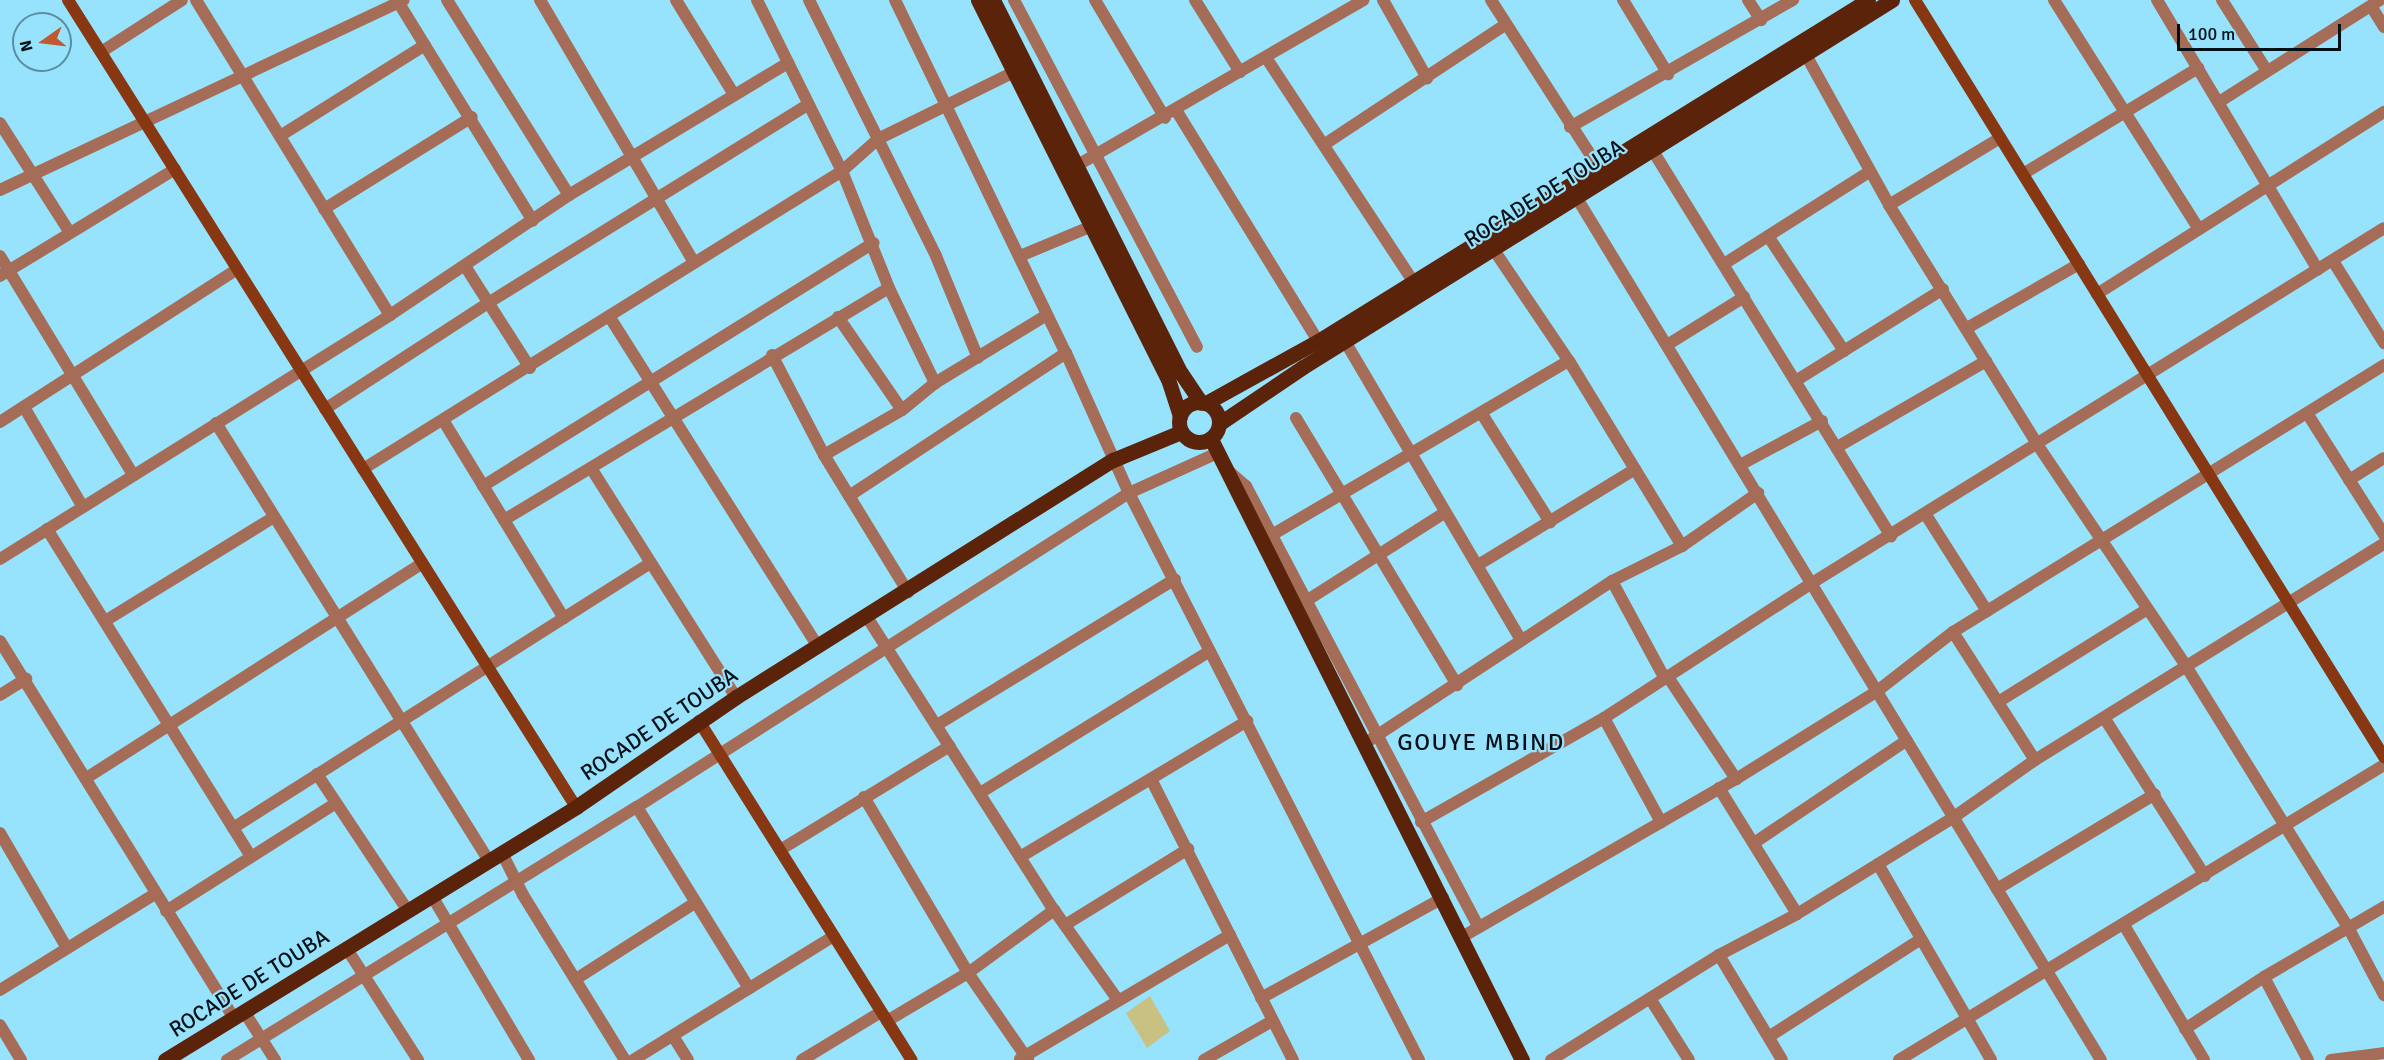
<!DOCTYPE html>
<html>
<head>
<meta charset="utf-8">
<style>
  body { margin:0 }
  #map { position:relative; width:2384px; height:1060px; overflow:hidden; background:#97e2fd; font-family:Signika,sans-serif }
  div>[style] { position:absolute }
  .green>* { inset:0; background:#c9c181 }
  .street>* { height:12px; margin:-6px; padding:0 6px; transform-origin:6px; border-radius:6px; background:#a56d57 }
  .secondary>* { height:12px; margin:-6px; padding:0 6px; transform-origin:6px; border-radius:6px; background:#873813 }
  .primary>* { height:15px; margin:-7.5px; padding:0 7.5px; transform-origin:7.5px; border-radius:7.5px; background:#5b240a }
  .primary>.ring { margin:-7.5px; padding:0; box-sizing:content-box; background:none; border:15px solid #5b240a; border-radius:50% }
  span { translate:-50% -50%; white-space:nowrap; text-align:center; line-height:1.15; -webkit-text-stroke:4.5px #97e2fd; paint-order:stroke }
  .street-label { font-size:22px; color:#001017 }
  .neighbourhood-label { font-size:24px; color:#001017; letter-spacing:1.5px }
  .north { position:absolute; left:12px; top:12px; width:60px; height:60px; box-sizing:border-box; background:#97e2fd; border:2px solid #5b8ea1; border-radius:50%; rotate:256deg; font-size:16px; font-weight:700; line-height:24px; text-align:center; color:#001017 }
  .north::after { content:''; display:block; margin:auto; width:21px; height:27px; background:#c0592d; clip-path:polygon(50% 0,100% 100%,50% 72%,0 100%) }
  .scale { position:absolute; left:2177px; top:24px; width:164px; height:27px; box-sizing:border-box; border:3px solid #001017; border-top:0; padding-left:8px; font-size:18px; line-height:21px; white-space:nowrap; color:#001017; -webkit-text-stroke:4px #97e2fd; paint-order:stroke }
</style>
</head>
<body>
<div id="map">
  <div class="green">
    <i style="clip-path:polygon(1150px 996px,1170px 1031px,1147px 1048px,1126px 1013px)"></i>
  </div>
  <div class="street">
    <i style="left:196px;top:0;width:370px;rotate:58.4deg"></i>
    <i style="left:397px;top:0;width:259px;rotate:58.4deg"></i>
    <i style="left:447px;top:0;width:230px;rotate:58deg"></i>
    <i style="left:540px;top:0;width:304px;rotate:59.6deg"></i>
    <i style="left:676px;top:0;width:109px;rotate:58.5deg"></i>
    <i style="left:757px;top:0;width:191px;rotate:63.6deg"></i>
    <i style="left:842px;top:171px;width:126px;rotate:68.1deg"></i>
    <i style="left:889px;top:288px;width:106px;rotate:64.2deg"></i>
    <i style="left:809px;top:0;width:286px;rotate:63.6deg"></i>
    <i style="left:936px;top:256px;width:110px;rotate:67.6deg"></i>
    <i style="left:895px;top:0;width:392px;rotate:64.2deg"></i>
    <i style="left:1066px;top:353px;width:154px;rotate:65.8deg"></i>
    <i style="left:1129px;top:493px;width:637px;rotate:62.91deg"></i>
    <i style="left:1014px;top:0;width:392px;rotate:62.2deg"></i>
    <i style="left:1095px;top:0;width:137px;rotate:59.3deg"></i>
    <i style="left:1195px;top:0;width:85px;rotate:58deg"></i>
    <i style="left:1383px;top:0;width:90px;rotate:60.6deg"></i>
    <i style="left:1491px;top:0;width:200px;rotate:57.3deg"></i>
    <i style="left:1623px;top:0;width:87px;rotate:58.7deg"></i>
    <i style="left:1748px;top:0;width:24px;rotate:57deg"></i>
    <i style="left:2054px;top:0;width:271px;rotate:57.7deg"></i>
    <i style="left:2157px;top:0;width:314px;rotate:59.2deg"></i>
    <i style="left:2222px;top:0;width:84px;rotate:57.6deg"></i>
    <i style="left:2371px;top:6px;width:25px;rotate:58deg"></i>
    <i style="left:1801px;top:46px;width:182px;rotate:61deg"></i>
    <i style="left:1889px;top:205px;width:281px;rotate:58.2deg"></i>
    <i style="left:2037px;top:444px;width:267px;rotate:56.1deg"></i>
    <i style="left:2186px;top:666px;width:309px;rotate:58.2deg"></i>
    <i style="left:2349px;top:929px;width:75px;rotate:62.1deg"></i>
    <i style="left:101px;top:52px;width:96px;rotate:-32.7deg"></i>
    <i style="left:1267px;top:59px;width:266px;rotate:56.7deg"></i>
    <i style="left:2219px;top:102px;width:191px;rotate:-32.4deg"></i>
    <i style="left:1176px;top:110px;width:271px;rotate:58.4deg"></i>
    <i style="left:0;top:123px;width:130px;rotate:57.5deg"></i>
    <i style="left:1570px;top:127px;width:257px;rotate:-29.7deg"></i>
    <i style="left:280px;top:136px;width:171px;rotate:-32.1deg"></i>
    <i style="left:1325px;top:144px;width:217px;rotate:-33.5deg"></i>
    <i style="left:1653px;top:151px;width:453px;rotate:58.3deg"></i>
    <i style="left:1076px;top:166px;width:332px;rotate:-30deg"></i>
    <i style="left:2023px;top:174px;width:205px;rotate:-31.2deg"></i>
    <i style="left:0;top:190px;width:446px;rotate:-25.2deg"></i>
    <i style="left:1572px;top:190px;width:1018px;rotate:58.7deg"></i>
    <i style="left:1889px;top:205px;width:130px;rotate:-31.1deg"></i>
    <i style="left:324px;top:209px;width:174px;rotate:-31.9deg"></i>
    <i style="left:1768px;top:236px;width:138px;rotate:56.5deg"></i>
    <i style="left:1494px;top:250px;width:134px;rotate:56deg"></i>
    <i style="left:1569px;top:361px;width:217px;rotate:58.6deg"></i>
    <i style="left:0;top:256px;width:256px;rotate:58.7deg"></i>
    <i style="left:1020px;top:256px;width:78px;rotate:-22.6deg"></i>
    <i style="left:2333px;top:261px;width:97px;rotate:58.1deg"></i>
    <i style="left:1724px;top:264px;width:172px;rotate:-32.4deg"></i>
    <i style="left:465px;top:266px;width:121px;rotate:57.5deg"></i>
    <i style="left:0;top:276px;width:205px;rotate:-31.4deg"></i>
    <i style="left:2097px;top:294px;width:340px;rotate:-32.4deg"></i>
    <i style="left:609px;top:316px;width:391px;rotate:57.7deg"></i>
    <i style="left:838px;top:317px;width:113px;rotate:55.5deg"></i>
    <i style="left:1967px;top:328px;width:129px;rotate:-29.7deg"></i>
    <i style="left:1346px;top:343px;width:345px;rotate:59.5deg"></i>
    <i style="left:1667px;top:345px;width:91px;rotate:-31.9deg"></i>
    <i style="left:772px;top:355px;width:113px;rotate:62.5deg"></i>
    <i style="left:824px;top:455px;width:161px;rotate:58.5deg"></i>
    <i style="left:1797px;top:380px;width:172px;rotate:-31.9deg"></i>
    <i style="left:24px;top:407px;width:116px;rotate:59.5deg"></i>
    <i style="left:325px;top:409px;width:194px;rotate:-33deg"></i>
    <i style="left:488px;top:303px;width:375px;rotate:-31.8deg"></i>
    <i style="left:2307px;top:413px;width:144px;rotate:57.7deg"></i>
    <i style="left:1482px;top:414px;width:128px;rotate:57.8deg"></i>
    <i style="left:1296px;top:418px;width:312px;rotate:58.9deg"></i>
    <i style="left:443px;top:420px;width:232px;rotate:58.6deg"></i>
    <i style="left:0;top:422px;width:282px;rotate:-32.8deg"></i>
    <i style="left:216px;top:423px;width:516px;rotate:58.07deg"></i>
    <i style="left:1839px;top:446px;width:170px;rotate:-30deg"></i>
    <i style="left:824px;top:455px;width:90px;rotate:-30deg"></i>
    <i style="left:902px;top:410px;width:43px;rotate:-39.3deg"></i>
    <i style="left:935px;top:383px;width:131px;rotate:-31.3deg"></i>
    <i style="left:1740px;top:465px;width:93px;rotate:-28.2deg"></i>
    <i style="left:591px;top:468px;width:271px;rotate:57.7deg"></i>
    <i style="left:1225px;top:468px;width:28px;rotate:41deg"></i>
    <i style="left:1246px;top:486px;width:499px;rotate:62.2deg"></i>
    <i style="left:363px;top:469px;width:564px;rotate:-31.89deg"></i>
    <i style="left:842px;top:171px;width:48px;rotate:-41.6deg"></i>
    <i style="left:878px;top:139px;width:154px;rotate:-26.2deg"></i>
    <i style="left:2349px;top:480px;width:41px;rotate:-32.2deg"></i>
    <i style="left:483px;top:486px;width:460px;rotate:-31.9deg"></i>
    <i style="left:849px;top:496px;width:260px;rotate:-33.4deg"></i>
    <i style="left:1926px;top:515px;width:114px;rotate:57.6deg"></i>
    <i style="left:504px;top:520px;width:449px;rotate:-31.1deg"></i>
    <i style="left:47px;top:529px;width:386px;rotate:58.1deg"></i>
    <i style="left:1265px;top:539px;width:352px;rotate:-30.4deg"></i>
    <i style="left:0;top:559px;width:460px;rotate:-32deg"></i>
    <i style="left:390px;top:315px;width:216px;rotate:-33.8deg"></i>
    <i style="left:569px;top:195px;width:256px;rotate:-31.1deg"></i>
    <i style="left:1478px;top:565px;width:184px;rotate:-31.4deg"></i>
    <i style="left:1612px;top:581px;width:111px;rotate:61.6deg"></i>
    <i style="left:1306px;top:601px;width:164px;rotate:-32.5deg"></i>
    <i style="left:867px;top:617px;width:348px;rotate:57.5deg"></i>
    <i style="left:1054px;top:910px;width:110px;rotate:54.6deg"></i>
    <i style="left:105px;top:621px;width:198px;rotate:-31.6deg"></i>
    <i style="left:1953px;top:632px;width:152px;rotate:57.4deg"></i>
    <i style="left:0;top:641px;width:445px;rotate:58.2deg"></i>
    <i style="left:1668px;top:677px;width:123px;rotate:56.3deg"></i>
    <i style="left:0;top:695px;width:31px;rotate:-32deg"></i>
    <i style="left:1998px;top:702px;width:174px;rotate:-31.9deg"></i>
    <i style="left:1604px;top:718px;width:119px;rotate:61.3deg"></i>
    <i style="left:2105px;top:719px;width:186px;rotate:57.5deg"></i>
    <i style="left:937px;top:725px;width:279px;rotate:-31.5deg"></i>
    <i style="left:1370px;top:740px;width:290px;rotate:-33.3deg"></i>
    <i style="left:1612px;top:581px;width:78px;rotate:-26.6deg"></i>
    <i style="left:1682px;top:546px;width:93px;rotate:-34.9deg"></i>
    <i style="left:317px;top:774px;width:164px;rotate:56.4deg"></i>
    <i style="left:88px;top:777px;width:397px;rotate:-32.6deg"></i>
    <i style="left:1152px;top:781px;width:313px;rotate:63.2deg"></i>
    <i style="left:1719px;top:788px;width:148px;rotate:58.2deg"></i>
    <i style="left:980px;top:793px;width:270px;rotate:-31.7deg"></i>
    <i style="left:864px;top:797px;width:204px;rotate:59.4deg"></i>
    <i style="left:968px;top:973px;width:106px;rotate:55.4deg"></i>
    <i style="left:637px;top:807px;width:213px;rotate:58.3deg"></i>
    <i style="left:1421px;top:822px;width:210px;rotate:-29.6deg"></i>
    <i style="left:1604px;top:718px;width:248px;rotate:-33deg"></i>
    <i style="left:1812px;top:583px;width:673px;rotate:-31.82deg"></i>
    <i style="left:233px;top:828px;width:494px;rotate:-32.4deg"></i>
    <i style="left:0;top:833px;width:133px;rotate:59.8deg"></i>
    <i style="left:1754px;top:843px;width:184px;rotate:-33.9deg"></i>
    <i style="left:780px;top:850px;width:199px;rotate:-31.5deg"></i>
    <i style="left:502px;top:853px;width:47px;rotate:63.4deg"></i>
    <i style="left:523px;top:895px;width:194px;rotate:58.3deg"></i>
    <i style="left:1020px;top:857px;width:265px;rotate:-30.9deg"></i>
    <i style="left:1878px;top:864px;width:226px;rotate:60deg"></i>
    <i style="left:1997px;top:889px;width:184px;rotate:-31deg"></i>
    <i style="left:432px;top:896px;width:191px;rotate:59.4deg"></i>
    <i style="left:166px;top:911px;width:201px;rotate:-32.4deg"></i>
    <i style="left:1065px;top:925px;width:145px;rotate:-31.7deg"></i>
    <i style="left:2124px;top:925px;width:157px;rotate:59.3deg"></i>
    <i style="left:1462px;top:937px;width:316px;rotate:-30deg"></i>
    <i style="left:1736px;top:779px;width:165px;rotate:-31.9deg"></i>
    <i style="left:1876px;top:692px;width:98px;rotate:-37.9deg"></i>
    <i style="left:1953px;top:632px;width:507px;rotate:-31.78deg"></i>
    <i style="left:347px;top:949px;width:132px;rotate:57.4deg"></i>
    <i style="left:1719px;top:955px;width:122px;rotate:59deg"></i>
    <i style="left:2264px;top:977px;width:94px;rotate:62.1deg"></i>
    <i style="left:576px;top:979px;width:141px;rotate:-32.6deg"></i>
    <i style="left:0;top:990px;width:182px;rotate:-31.8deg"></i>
    <i style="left:1261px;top:998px;width:208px;rotate:-28.8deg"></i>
    <i style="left:1651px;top:1000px;width:71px;rotate:57.7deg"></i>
    <i style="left:245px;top:1013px;width:56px;rotate:57.4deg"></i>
    <i style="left:887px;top:1021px;width:94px;rotate:-30.7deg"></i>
    <i style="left:968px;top:973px;width:107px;rotate:-36.2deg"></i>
    <i style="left:0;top:1025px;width:41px;rotate:59deg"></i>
    <i style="left:2185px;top:1029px;width:95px;rotate:-33.4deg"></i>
    <i style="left:2264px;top:977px;width:139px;rotate:-30.3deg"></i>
    <i style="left:673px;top:1036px;width:28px;rotate:58deg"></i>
    <i style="left:1770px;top:1036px;width:179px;rotate:-32.7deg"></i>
    <i style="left:1020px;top:1059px;width:244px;rotate:-30.6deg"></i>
    <i style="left:227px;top:1060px;width:482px;rotate:-31.7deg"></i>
    <i style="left:637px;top:807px;width:584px;rotate:-32.55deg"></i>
    <i style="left:1129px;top:493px;width:97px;rotate:-24.4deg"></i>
    <i style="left:633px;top:1060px;width:236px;rotate:-31.7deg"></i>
    <i style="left:802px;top:1060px;width:92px;rotate:-31.3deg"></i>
    <i style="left:1204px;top:1060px;width:78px;rotate:-29.8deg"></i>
    <i style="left:1551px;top:1060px;width:198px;rotate:-32deg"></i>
    <i style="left:1719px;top:955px;width:88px;rotate:-27.7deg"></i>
    <i style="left:1797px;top:914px;width:185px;rotate:-31.7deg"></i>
    <i style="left:1954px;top:817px;width:99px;rotate:-35.1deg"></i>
    <i style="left:2035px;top:760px;width:410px;rotate:-31.8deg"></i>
    <i style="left:1899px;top:1060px;width:568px;rotate:-31.31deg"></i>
    <i style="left:2331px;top:1060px;width:53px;rotate:-7.5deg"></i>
  </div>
  <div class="secondary">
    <i style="left:68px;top:0;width:954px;rotate:57.81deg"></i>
    <i style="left:1915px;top:0;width:891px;rotate:58.22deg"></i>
    <i style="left:699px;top:721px;width:400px;rotate:57.9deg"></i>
  </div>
  <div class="primary">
    <i style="left:978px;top:0;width:424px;rotate:63.4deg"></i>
    <i style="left:1168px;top:379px;width:39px;rotate:72deg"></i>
    <i style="left:993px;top:0;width:418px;rotate:63.3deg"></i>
    <i style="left:1181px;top:373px;width:36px;rotate:56deg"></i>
    <i class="ring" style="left:1179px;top:402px;width:25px;height:25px"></i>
    <i style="left:1206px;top:403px;width:128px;rotate:-29deg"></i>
    <i style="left:1318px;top:341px;width:647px;rotate:-31.8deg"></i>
    <i style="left:1220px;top:423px;width:100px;rotate:-34deg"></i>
    <i style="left:1303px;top:367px;width:694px;rotate:-31.93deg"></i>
    <i style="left:1211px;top:439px;width:695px;rotate:63.4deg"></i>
    <i style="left:165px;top:1060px;width:483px;rotate:-31.6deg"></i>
    <i style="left:576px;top:807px;width:194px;rotate:-34.5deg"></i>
    <i style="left:736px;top:697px;width:445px;rotate:-32.2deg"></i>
    <i style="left:1113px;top:460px;width:74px;rotate:-22.4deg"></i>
  </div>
  <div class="street-label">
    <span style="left:1544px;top:193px;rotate:-32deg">ROCADE DE TOUBA</span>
    <span style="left:659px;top:724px;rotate:-34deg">ROCADE DE TOUBA</span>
    <span style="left:249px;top:983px;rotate:-32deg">ROCADE DE TOUBA</span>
  </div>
  <div class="neighbourhood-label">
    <span style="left:1481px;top:743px">GOUYE MBIND</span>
  </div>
  <div class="north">N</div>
  <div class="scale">100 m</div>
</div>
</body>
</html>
